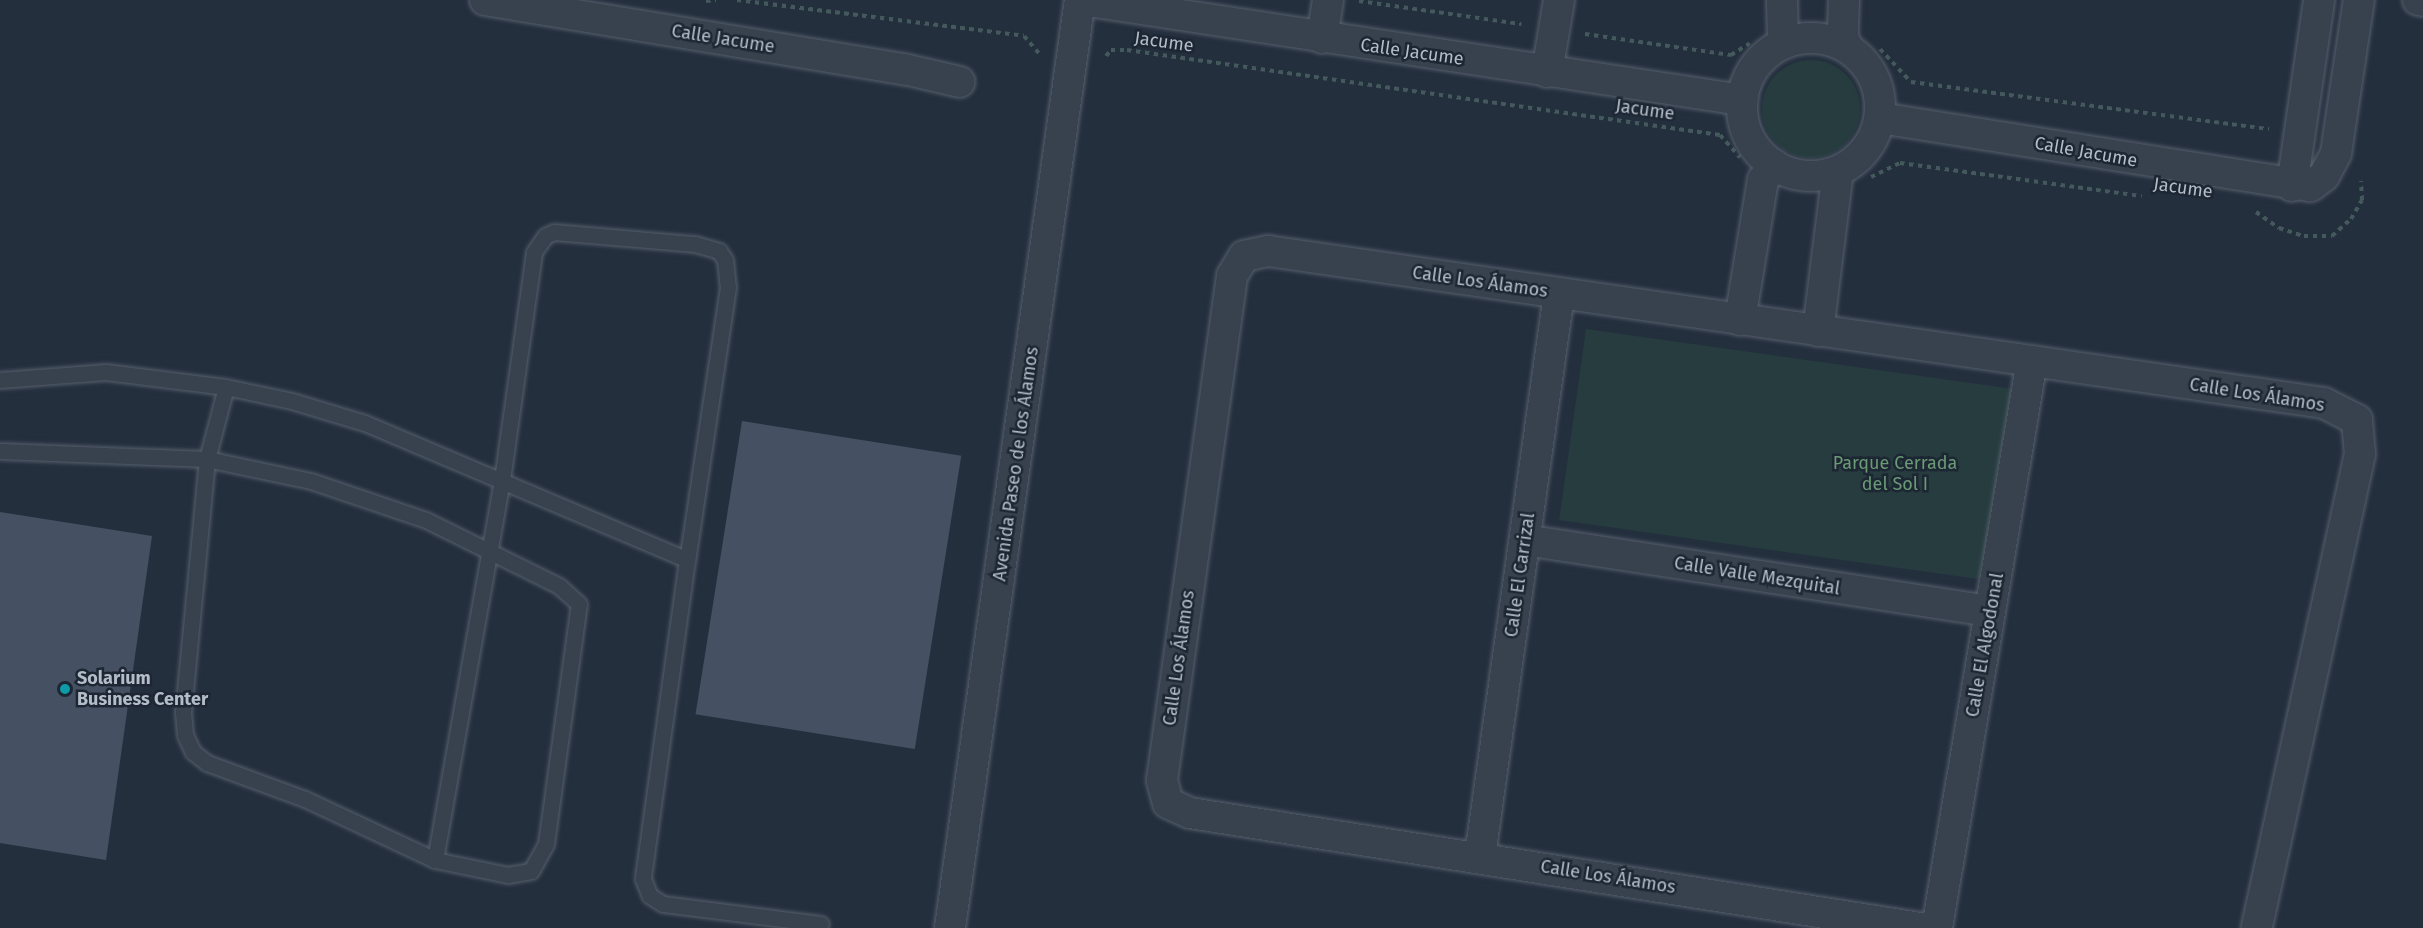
<!DOCTYPE html>
<html>
<head>
<meta charset="utf-8">
<style>
  body { margin:0 }
  #map { position:relative; width:2423px; height:928px; overflow:hidden; background:#242f3e; font-family:"Fira Sans",sans-serif }
  div>[style] { position:absolute }
  .green>* { inset:0; background:#263c3f; transform-origin:0 0 }
  .round { border-radius:50% }
  .building>* { inset:0; background:#455162; transform-origin:0 0 }
  .path>* { height:4px; margin-top:-2px; transform-origin:0; background:repeating-linear-gradient(90deg,#44595c 0 4.5px,transparent 0 9px) }
  .roads { filter:drop-shadow(0 0 2px #565f6c) drop-shadow(0 0 2px #565f6c) }
  .lane>* { height:15px; margin:-7.5px; padding:0 7.5px; transform-origin:7.5px; border-radius:7.5px; background:#38414e }
  .street>* { height:30px; margin:-15px; padding:0 15px; transform-origin:15px; border-radius:15px; background:#38414e }
  .street>.ring { margin:-15px; padding:0; box-sizing:content-box; background:none; border:30px solid #38414e; border-radius:50% }
  .dots>* { width:16px; height:16px; translate:-50% -50%; box-sizing:border-box; border:3px solid #1d2633; border-radius:50% }
  span { translate:-50% -50%; white-space:nowrap; text-align:center; line-height:1.15; -webkit-text-stroke:5px #1d2633; paint-order:stroke }
  .street-label { font-size:18px; color:#b4bcc9 }
  .park-label { font-size:18px; color:#6b9a76 }
  .poi-label { font-size:18px; color:#b4bcc9; font-weight:700 }
  .left { translate:0 -50%; text-align:left }
</style>
</head>
<body>
<div id="map">
  <div class="green">
    <i class="round" style="left:1762px;top:60px;width:98px;height:98px"></i>
    <i style="left:1586px;top:329px;width:432px;height:193px;rotate:8deg"></i>
  </div>
  <div class="building">
    <i style="left:742px;top:421px;width:222px;height:297px;rotate:9deg"></i>
    <i style="clip-path:polygon(0 512px,152px 536px,106px 860px,0 843px)"></i>
  </div>
  <div class="path">
    <i style="left:737px;top:0;width:289px;rotate:7.1deg"></i>
    <i style="left:1024px;top:36px;width:23px;rotate:49deg"></i>
    <i style="left:706px;top:1px;width:10px;rotate:-6deg"></i>
    <i style="left:1359px;top:1px;width:164px;rotate:8.1deg"></i>
    <i style="left:1585px;top:34px;width:148px;rotate:8.2deg"></i>
    <i style="left:1731px;top:55px;width:22px;rotate:-32deg"></i>
    <i style="left:1880px;top:49px;width:45px;rotate:46.8deg"></i>
    <i style="left:1911px;top:82px;width:361px;rotate:7.5deg"></i>
    <i style="left:1106px;top:56px;width:8px;rotate:-50deg"></i>
    <i style="left:1111px;top:50px;width:16px"></i>
    <i style="left:1127px;top:50px;width:599px;rotate:8.16deg"></i>
    <i style="left:1720px;top:135px;width:30px;rotate:48deg"></i>
    <i style="left:1871px;top:177px;width:32px;rotate:-26deg"></i>
    <i style="left:1900px;top:163px;width:244px;rotate:7.8deg"></i>
    <i style="left:2256px;top:212px;width:28px;rotate:35deg"></i>
    <i style="left:2279px;top:228px;width:26px;rotate:18deg"></i>
    <i style="left:2304px;top:236px;width:28px"></i>
    <i style="left:2332px;top:236px;width:25px;rotate:-42deg"></i>
    <i style="left:2351px;top:219px;width:22px;rotate:-60deg"></i>
    <i style="left:2362px;top:200px;width:19px;rotate:-93deg"></i>
  </div>
  <div class="roads">
    <div class="lane">
      <i style="left:0;top:380px;width:106px;rotate:-4.3deg"></i>
      <i style="left:106px;top:372px;width:121px;rotate:7.1deg"></i>
      <i style="left:226px;top:387px;width:67px;rotate:12deg"></i>
      <i style="left:292px;top:401px;width:76px;rotate:16.8deg"></i>
      <i style="left:365px;top:423px;width:350px;rotate:23deg"></i>
      <i style="left:687px;top:560px;width:322px;rotate:97.9deg"></i>
      <i style="left:643px;top:879px;width:18px;rotate:68deg"></i>
      <i style="left:650px;top:896px;width:15px;rotate:32deg"></i>
      <i style="left:663px;top:904px;width:159px;rotate:7.2deg"></i>
      <i style="left:0;top:451px;width:207px;rotate:2.2deg"></i>
      <i style="left:207px;top:459px;width:254px;rotate:95.4deg"></i>
      <i style="left:183px;top:712px;width:23px;rotate:85deg"></i>
      <i style="left:185px;top:735px;width:19px;rotate:65deg"></i>
      <i style="left:193px;top:752px;width:18px;rotate:38deg"></i>
      <i style="left:207px;top:763px;width:104px;rotate:20.2deg"></i>
      <i style="left:305px;top:799px;width:144px;rotate:25.1deg"></i>
      <i style="left:435px;top:860px;width:75px;rotate:11.6deg"></i>
      <i style="left:508px;top:875px;width:23px;rotate:-10deg"></i>
      <i style="left:531px;top:871px;width:31px;rotate:-61deg"></i>
      <i style="left:546px;top:844px;width:242px;rotate:-82.2deg"></i>
      <i style="left:579px;top:604px;width:27px;rotate:-138deg"></i>
      <i style="left:559px;top:586px;width:148px;rotate:-153.6deg"></i>
      <i style="left:426px;top:520px;width:121px;rotate:-161.3deg"></i>
      <i style="left:311px;top:481px;width:106px;rotate:-168.1deg"></i>
      <i style="left:207px;top:459px;width:74px;rotate:-75.2deg"></i>
      <i style="left:435px;top:860px;width:386px;rotate:-80deg"></i>
      <i style="left:502px;top:480px;width:230px;rotate:-82deg"></i>
      <i style="left:534px;top:252px;width:19px;rotate:-55deg"></i>
      <i style="left:545px;top:236px;width:10px;rotate:-24deg"></i>
      <i style="left:554px;top:232px;width:142px;rotate:4.9deg"></i>
      <i style="left:695px;top:244px;width:25px;rotate:16deg"></i>
      <i style="left:719px;top:251px;width:11px;rotate:56deg"></i>
      <i style="left:725px;top:260px;width:27px;rotate:84deg"></i>
      <i style="left:728px;top:287px;width:276px;rotate:98.5deg"></i>
    </div>
    <div class="street">
      <i style="left:485px;top:0;width:425px;rotate:9.4deg"></i>
      <i style="left:904px;top:69px;width:57px;rotate:13.1deg"></i>
      <i style="left:1082px;top:0;width:668px;rotate:8.62deg"></i>
      <i style="left:1782px;top:0;width:42px;rotate:88.6deg"></i>
      <i style="left:1844px;top:0;width:37px;rotate:92deg"></i>
      <i style="left:1843px;top:37px;width:11px;rotate:68deg"></i>
      <i style="left:2418px;top:0;width:5px;rotate:11deg"></i>
      <i style="left:1322px;top:38px;width:38px;rotate:-81deg"></i>
      <i class="ring" style="left:1742px;top:38px;width:108px;height:108px"></i>
      <i style="left:1547px;top:72px;width:73px;rotate:-80.5deg"></i>
      <i style="left:1880px;top:118px;width:436px;rotate:9deg"></i>
      <i style="left:2311px;top:186px;width:16px;rotate:-38deg"></i>
      <i style="left:2324px;top:176px;width:26px;rotate:-62deg"></i>
      <i style="left:2336px;top:153px;width:155px;rotate:-81.5deg"></i>
      <i style="left:2292px;top:186px;width:188px;rotate:-81.7deg"></i>
      <i style="left:1740px;top:320px;width:142px;rotate:-80.7deg"></i>
      <i style="left:1763px;top:180px;width:19px;rotate:-54deg"></i>
      <i style="left:1818px;top:331px;width:161px;rotate:-82.9deg"></i>
      <i style="left:1525px;top:540px;width:470px;rotate:8.7deg"></i>
      <i style="left:1480px;top:856px;width:568px;rotate:-82deg"></i>
      <i style="left:950px;top:928px;width:937px;rotate:-82.03deg"></i>
      <i style="left:1920px;top:928px;width:739px;rotate:-171.05deg"></i>
      <i style="left:1190px;top:813px;width:24px;rotate:-156deg"></i>
      <i style="left:1168px;top:803px;width:24px;rotate:-105deg"></i>
      <i style="left:1162px;top:780px;width:509px;rotate:-82.09deg"></i>
      <i style="left:1232px;top:276px;width:23px;rotate:-59deg"></i>
      <i style="left:1244px;top:256px;width:25px;rotate:-12deg"></i>
      <i style="left:1268px;top:251px;width:1067px;rotate:8.19deg"></i>
      <i style="left:2324px;top:403px;width:37px;rotate:27deg"></i>
      <i style="left:2357px;top:420px;width:34px;rotate:85deg"></i>
      <i style="left:2360px;top:454px;width:485px;rotate:102.3deg"></i>
      <i style="left:1937px;top:928px;width:575px;rotate:-80.49deg"></i>
    </div>
  </div>
  <div class="dots">
    <i style="left:65px;top:689px;background:#0f9aa8"></i>
  </div>
  <div class="street-label">
    <span style="left:723px;top:39px;rotate:9deg">Calle Jacume</span>
    <span style="left:1164px;top:42px;rotate:8deg">Jacume</span>
    <span style="left:1412px;top:52px;rotate:8deg">Calle Jacume</span>
    <span style="left:1645px;top:110px;rotate:8deg">Jacume</span>
    <span style="left:2086px;top:152px;rotate:10deg">Calle Jacume</span>
    <span style="left:2183px;top:188px;rotate:8deg">Jacume</span>
    <span style="left:1480px;top:282px;rotate:8deg">Calle Los Álamos</span>
    <span style="left:2257px;top:395px;rotate:9deg">Calle Los Álamos</span>
    <span style="left:1016px;top:464px;rotate:-82deg">Avenida Paseo de los Álamos</span>
    <span style="left:1520px;top:575px;rotate:-82deg">Calle El Carrizal</span>
    <span style="left:1757px;top:576px;rotate:9deg">Calle Valle Mezquital</span>
    <span style="left:1985px;top:645px;rotate:-80deg">Calle El Algodonal</span>
    <span style="left:1179px;top:658px;rotate:-82deg">Calle Los Álamos</span>
    <span style="left:1608px;top:877px;rotate:9deg">Calle Los Álamos</span>
  </div>
  <div class="park-label">
    <span style="left:1895px;top:474px">Parque Cerrada<br>del Sol I</span>
  </div>
  <div class="poi-label">
    <span class="left" style="left:77px;top:689px">Solarium<br>Business Center</span>
  </div>
</div>
</body>
</html>
